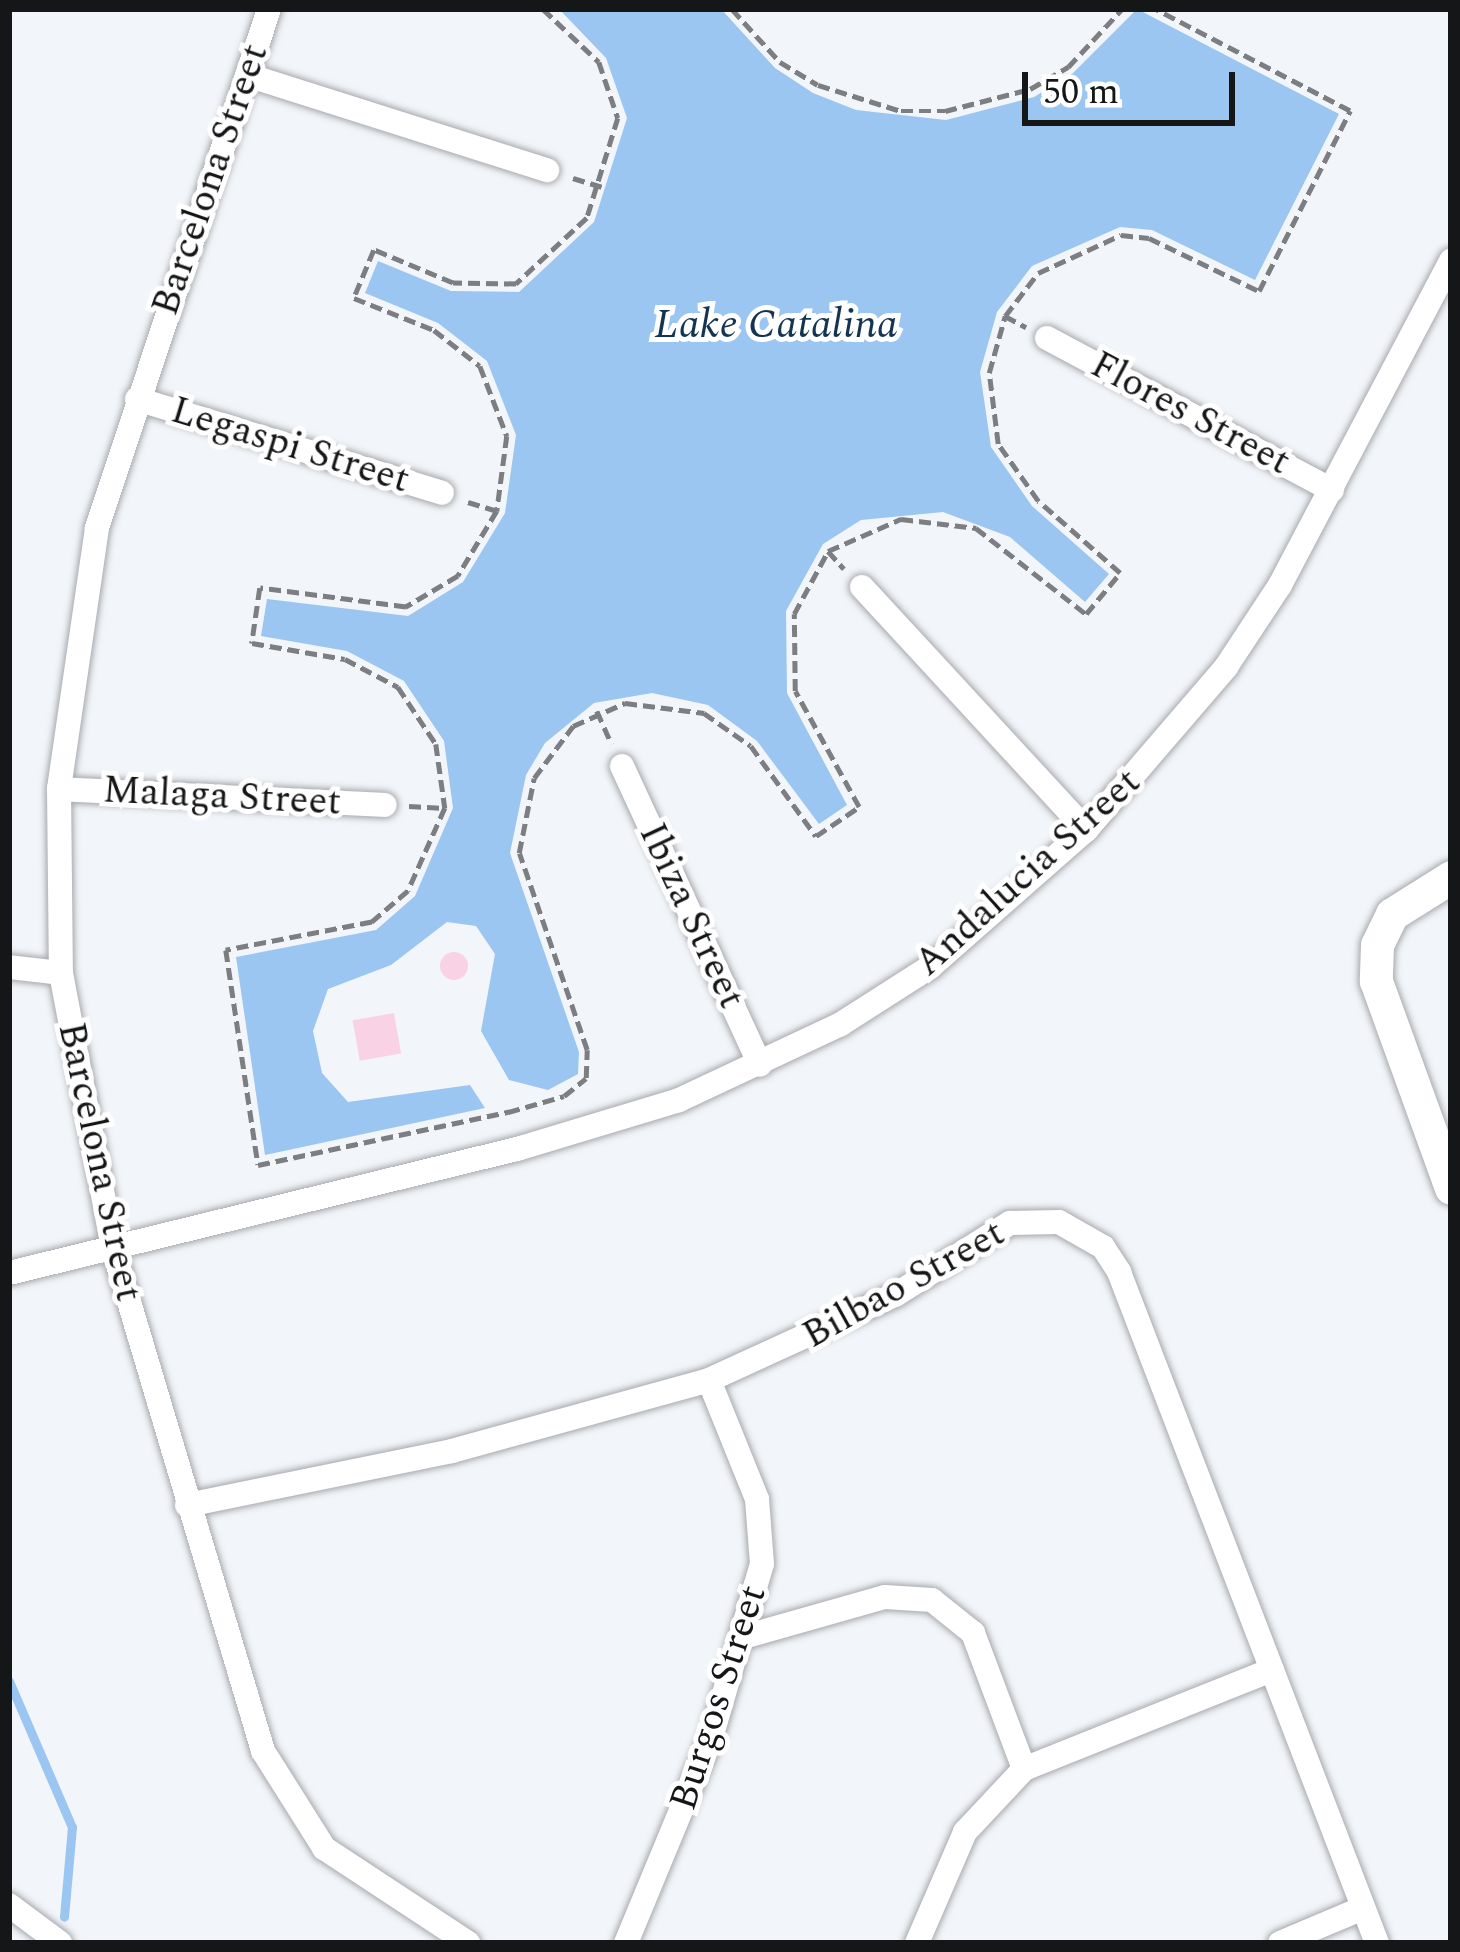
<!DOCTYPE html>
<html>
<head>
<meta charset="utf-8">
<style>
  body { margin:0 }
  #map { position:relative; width:1460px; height:1952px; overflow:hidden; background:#f2f5f9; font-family:Spectral,serif }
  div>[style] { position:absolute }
  .water>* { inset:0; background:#9ac6f1 }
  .stream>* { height:9px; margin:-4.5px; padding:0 4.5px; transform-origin:4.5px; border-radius:4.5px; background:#9ac6f1 }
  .building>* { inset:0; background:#fad2e6; transform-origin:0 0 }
  .round { border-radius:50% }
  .path>* { height:4.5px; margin-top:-2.25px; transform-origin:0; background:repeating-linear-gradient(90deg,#7c7e81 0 12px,transparent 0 18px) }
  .roads { filter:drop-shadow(0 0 3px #a8aaaf) drop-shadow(0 0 3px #a8aaaf) }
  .street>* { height:24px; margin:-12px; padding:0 12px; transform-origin:12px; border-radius:12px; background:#fff }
  .secondary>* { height:33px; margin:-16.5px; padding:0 16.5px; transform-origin:16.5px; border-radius:16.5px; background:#fff }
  span { translate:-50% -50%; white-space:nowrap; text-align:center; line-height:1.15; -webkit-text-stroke:10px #fff; paint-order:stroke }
  .street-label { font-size:39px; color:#151617 }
  .water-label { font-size:42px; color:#153451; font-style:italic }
  .frame { position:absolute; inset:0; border:12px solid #151617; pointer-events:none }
  .scale { position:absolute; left:1022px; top:72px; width:213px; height:54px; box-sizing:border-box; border:6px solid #151617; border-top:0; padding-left:15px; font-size:36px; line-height:42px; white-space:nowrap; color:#151617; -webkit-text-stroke:9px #fff; paint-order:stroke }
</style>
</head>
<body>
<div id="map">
  <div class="water">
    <i style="clip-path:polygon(559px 9px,721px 9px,775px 68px,813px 93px,856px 110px,946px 120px,1034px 97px,1073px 73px,1137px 9px,1339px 114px,1255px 280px,1152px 230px,1120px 227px,1032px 266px,997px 312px,980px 372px,991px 447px,1032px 506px,1109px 574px,1085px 602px,1010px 537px,943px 512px,861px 520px,823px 544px,786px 611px,787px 693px,847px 805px,819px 824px,757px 741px,708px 705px,652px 693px,594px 703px,545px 743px,526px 775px,510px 853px,579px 1052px,578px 1074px,548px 1090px,509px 1080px,481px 1031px,495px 954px,476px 926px,447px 922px,391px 965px,328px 989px,313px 1031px,322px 1073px,348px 1102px,470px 1085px,485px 1108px,265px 1155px,236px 957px,376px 930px,415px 896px,453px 808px,444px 741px,404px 681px,347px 651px,261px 636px,267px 599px,408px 616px,463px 582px,505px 513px,516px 435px,487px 361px,438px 323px,365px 293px,378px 261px,451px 291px,519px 292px,594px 222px,627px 118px,606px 58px)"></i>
  </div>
  <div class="stream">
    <i style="left:9px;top:1681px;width:159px;rotate:66.7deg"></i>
    <i style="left:72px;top:1827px;width:90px;rotate:95.1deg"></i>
  </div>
  <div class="building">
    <i class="round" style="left:440px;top:952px;width:28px;height:28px"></i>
    <i style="left:394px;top:1013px;width:41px;height:42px;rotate:80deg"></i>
  </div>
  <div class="path">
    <i style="left:543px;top:9px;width:77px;rotate:43.4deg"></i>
    <i style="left:599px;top:62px;width:59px;rotate:71.3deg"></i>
    <i style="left:618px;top:118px;width:105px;rotate:107.2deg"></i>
    <i style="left:587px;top:218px;width:97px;rotate:137.1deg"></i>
    <i style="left:516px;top:284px;width:63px;rotate:-179.1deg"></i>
    <i style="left:453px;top:283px;width:86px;rotate:-157.3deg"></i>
    <i style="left:374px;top:250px;width:52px;rotate:112.6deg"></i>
    <i style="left:354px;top:298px;width:86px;rotate:21.8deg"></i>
    <i style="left:434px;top:330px;width:58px;rotate:38deg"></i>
    <i style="left:480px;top:366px;width:75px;rotate:68.9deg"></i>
    <i style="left:507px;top:436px;width:76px;rotate:97.6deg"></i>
    <i style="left:497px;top:511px;width:76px;rotate:121deg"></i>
    <i style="left:458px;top:576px;width:61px;rotate:149.2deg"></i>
    <i style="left:406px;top:607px;width:147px;rotate:-172.6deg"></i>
    <i style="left:260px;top:588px;width:56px;rotate:98.3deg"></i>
    <i style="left:252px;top:643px;width:94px;rotate:9.8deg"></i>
    <i style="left:345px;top:659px;width:60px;rotate:27.8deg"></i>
    <i style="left:398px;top:687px;width:69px;rotate:56.3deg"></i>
    <i style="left:436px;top:744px;width:65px;rotate:82deg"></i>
    <i style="left:445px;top:808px;width:91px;rotate:114deg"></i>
    <i style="left:408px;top:891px;width:48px;rotate:139.3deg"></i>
    <i style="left:372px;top:922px;width:149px;rotate:169.1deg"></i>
    <i style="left:226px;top:950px;width:217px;rotate:81.5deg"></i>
    <i style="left:258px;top:1165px;width:256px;rotate:-12deg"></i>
    <i style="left:508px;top:1112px;width:58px;rotate:-15.9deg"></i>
    <i style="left:564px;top:1096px;width:28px;rotate:-39deg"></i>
    <i style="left:586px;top:1078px;width:28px;rotate:-88deg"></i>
    <i style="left:587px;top:1050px;width:208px;rotate:-109deg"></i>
    <i style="left:519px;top:853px;width:76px;rotate:-78.7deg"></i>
    <i style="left:534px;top:778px;width:65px;rotate:-53.1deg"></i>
    <i style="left:573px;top:726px;width:57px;rotate:-23.9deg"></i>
    <i style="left:625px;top:703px;width:80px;rotate:7.2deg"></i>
    <i style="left:704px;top:713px;width:57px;rotate:35.1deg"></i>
    <i style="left:751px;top:746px;width:111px;rotate:54.2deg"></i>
    <i style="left:816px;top:836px;width:52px;rotate:-34deg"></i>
    <i style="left:859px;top:807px;width:132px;rotate:-118.9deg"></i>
    <i style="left:795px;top:691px;width:77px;rotate:-90.7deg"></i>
    <i style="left:794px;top:614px;width:72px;rotate:-61.6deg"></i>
    <i style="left:828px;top:551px;width:80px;rotate:-23.7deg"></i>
    <i style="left:901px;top:519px;width:76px;rotate:6.8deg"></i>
    <i style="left:976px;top:528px;width:140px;rotate:38deg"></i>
    <i style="left:1086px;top:614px;width:53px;rotate:-50.3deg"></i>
    <i style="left:1120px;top:573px;width:109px;rotate:-138.7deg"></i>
    <i style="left:1038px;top:501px;width:70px;rotate:-125.1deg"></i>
    <i style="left:998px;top:444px;width:72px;rotate:-97.2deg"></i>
    <i style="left:989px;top:373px;width:59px;rotate:-74.3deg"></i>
    <i style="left:1005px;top:316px;width:54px;rotate:-52.5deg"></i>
    <i style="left:1038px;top:273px;width:91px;rotate:-24.6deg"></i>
    <i style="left:1121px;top:235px;width:28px;rotate:6deg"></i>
    <i style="left:1149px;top:238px;width:122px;rotate:25.7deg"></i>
    <i style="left:1259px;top:291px;width:202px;rotate:-63.2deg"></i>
    <i style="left:1350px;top:111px;width:220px;rotate:-152.4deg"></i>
    <i style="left:732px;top:9px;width:72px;rotate:47.8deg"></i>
    <i style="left:780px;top:62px;width:44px;rotate:31.2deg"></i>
    <i style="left:818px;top:85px;width:87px;rotate:17.4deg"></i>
    <i style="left:901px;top:111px;width:44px"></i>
    <i style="left:945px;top:111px;width:88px;rotate:-14.5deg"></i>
    <i style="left:1030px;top:89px;width:44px;rotate:-30.1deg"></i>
    <i style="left:1068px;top:67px;width:79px;rotate:-47deg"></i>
    <i style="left:573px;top:178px;width:30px;rotate:17deg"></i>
    <i style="left:1005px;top:316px;width:24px;rotate:28deg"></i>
    <i style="left:468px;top:502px;width:30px;rotate:17deg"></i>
    <i style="left:828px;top:551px;width:24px;rotate:48deg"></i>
    <i style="left:597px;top:711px;width:36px;rotate:66deg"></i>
    <i style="left:409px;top:806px;width:36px;rotate:3deg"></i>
  </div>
  <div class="roads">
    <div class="street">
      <i style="left:269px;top:9px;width:547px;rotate:108.34deg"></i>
      <i style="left:97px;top:528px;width:264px;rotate:98.3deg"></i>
      <i style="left:59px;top:789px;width:184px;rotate:89.4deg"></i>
      <i style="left:61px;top:973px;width:280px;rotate:79.3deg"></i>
      <i style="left:113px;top:1248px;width:525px;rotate:73.39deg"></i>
      <i style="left:263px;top:1751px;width:115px;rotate:57.8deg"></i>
      <i style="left:324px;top:1848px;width:173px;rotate:33.4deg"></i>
      <i style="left:247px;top:75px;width:315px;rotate:17.6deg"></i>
      <i style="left:1047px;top:338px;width:323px;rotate:28.1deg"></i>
      <i style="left:137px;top:399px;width:319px;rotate:17.1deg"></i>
      <i style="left:862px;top:587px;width:330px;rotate:47.3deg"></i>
      <i style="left:622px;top:766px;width:329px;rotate:65.2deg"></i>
      <i style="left:59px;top:789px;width:326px;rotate:2.8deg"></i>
      <i style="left:9px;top:967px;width:52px;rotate:6.6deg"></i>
      <i style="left:9px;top:1273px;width:523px;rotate:-13.72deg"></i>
      <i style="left:517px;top:1149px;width:169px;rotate:-16.8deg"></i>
      <i style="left:679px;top:1100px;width:179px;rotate:-25.1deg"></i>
      <i style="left:841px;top:1024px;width:106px;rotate:-32.6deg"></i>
      <i style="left:930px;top:967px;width:208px;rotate:-41.3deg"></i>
      <i style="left:1086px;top:830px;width:215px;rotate:-49.3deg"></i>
      <i style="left:1226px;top:667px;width:98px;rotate:-56.6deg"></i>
      <i style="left:1280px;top:585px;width:367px;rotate:-62.2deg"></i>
      <i style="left:187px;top:1505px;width:270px;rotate:-11.5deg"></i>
      <i style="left:452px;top:1451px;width:267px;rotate:-15.4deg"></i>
      <i style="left:709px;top:1380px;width:205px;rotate:-24.6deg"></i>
      <i style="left:895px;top:1295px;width:136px;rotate:-32.1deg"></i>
      <i style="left:1010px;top:1223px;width:49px;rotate:-1.2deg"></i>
      <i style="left:1059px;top:1222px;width:51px;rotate:29.6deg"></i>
      <i style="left:1103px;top:1247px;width:30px;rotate:57deg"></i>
      <i style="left:1119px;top:1272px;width:719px;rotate:68.97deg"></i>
      <i style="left:747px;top:1636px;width:143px;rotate:-15.8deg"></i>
      <i style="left:885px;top:1597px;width:47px;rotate:3.7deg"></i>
      <i style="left:932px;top:1600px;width:53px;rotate:38.8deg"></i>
      <i style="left:973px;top:1633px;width:145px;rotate:69.4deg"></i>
      <i style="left:9px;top:1905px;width:64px;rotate:36.7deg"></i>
      <i style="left:626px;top:1943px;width:222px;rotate:-67.5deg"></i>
      <i style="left:711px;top:1738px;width:181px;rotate:-73.7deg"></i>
      <i style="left:762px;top:1564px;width:65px;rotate:-94.4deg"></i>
      <i style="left:757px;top:1499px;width:128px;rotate:-112deg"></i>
      <i style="left:917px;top:1943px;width:121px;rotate:-66.6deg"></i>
      <i style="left:965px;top:1832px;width:86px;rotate:-46.9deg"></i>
      <i style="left:1024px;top:1769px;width:267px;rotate:-21.8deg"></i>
      <i style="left:1280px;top:1943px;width:90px;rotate:-22.9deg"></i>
    </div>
    <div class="secondary">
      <i style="left:1451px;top:877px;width:70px;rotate:147.9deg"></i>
      <i style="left:1392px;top:914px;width:34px;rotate:116deg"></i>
      <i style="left:1377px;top:945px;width:36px;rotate:92deg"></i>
      <i style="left:1376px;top:981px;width:220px;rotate:70.1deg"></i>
    </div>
  </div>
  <div class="street-label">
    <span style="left:211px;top:180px;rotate:-71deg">Barcelona Street</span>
    <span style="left:1190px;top:414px;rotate:28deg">Flores Street</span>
    <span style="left:290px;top:446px;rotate:17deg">Legaspi Street</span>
    <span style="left:222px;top:797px;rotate:3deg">Malaga Street</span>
    <span style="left:1028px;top:873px;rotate:-42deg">Andalucia Street</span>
    <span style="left:691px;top:916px;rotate:65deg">Ibiza Street</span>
    <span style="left:99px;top:1162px;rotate:78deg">Barcelona Street</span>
    <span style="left:904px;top:1285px;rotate:-29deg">Bilbao Street</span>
    <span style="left:719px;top:1698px;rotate:-72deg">Burgos Street</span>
  </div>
  <div class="water-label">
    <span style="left:776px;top:325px">Lake Catalina</span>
  </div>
  <div class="frame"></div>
  <div class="scale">50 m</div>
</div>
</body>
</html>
